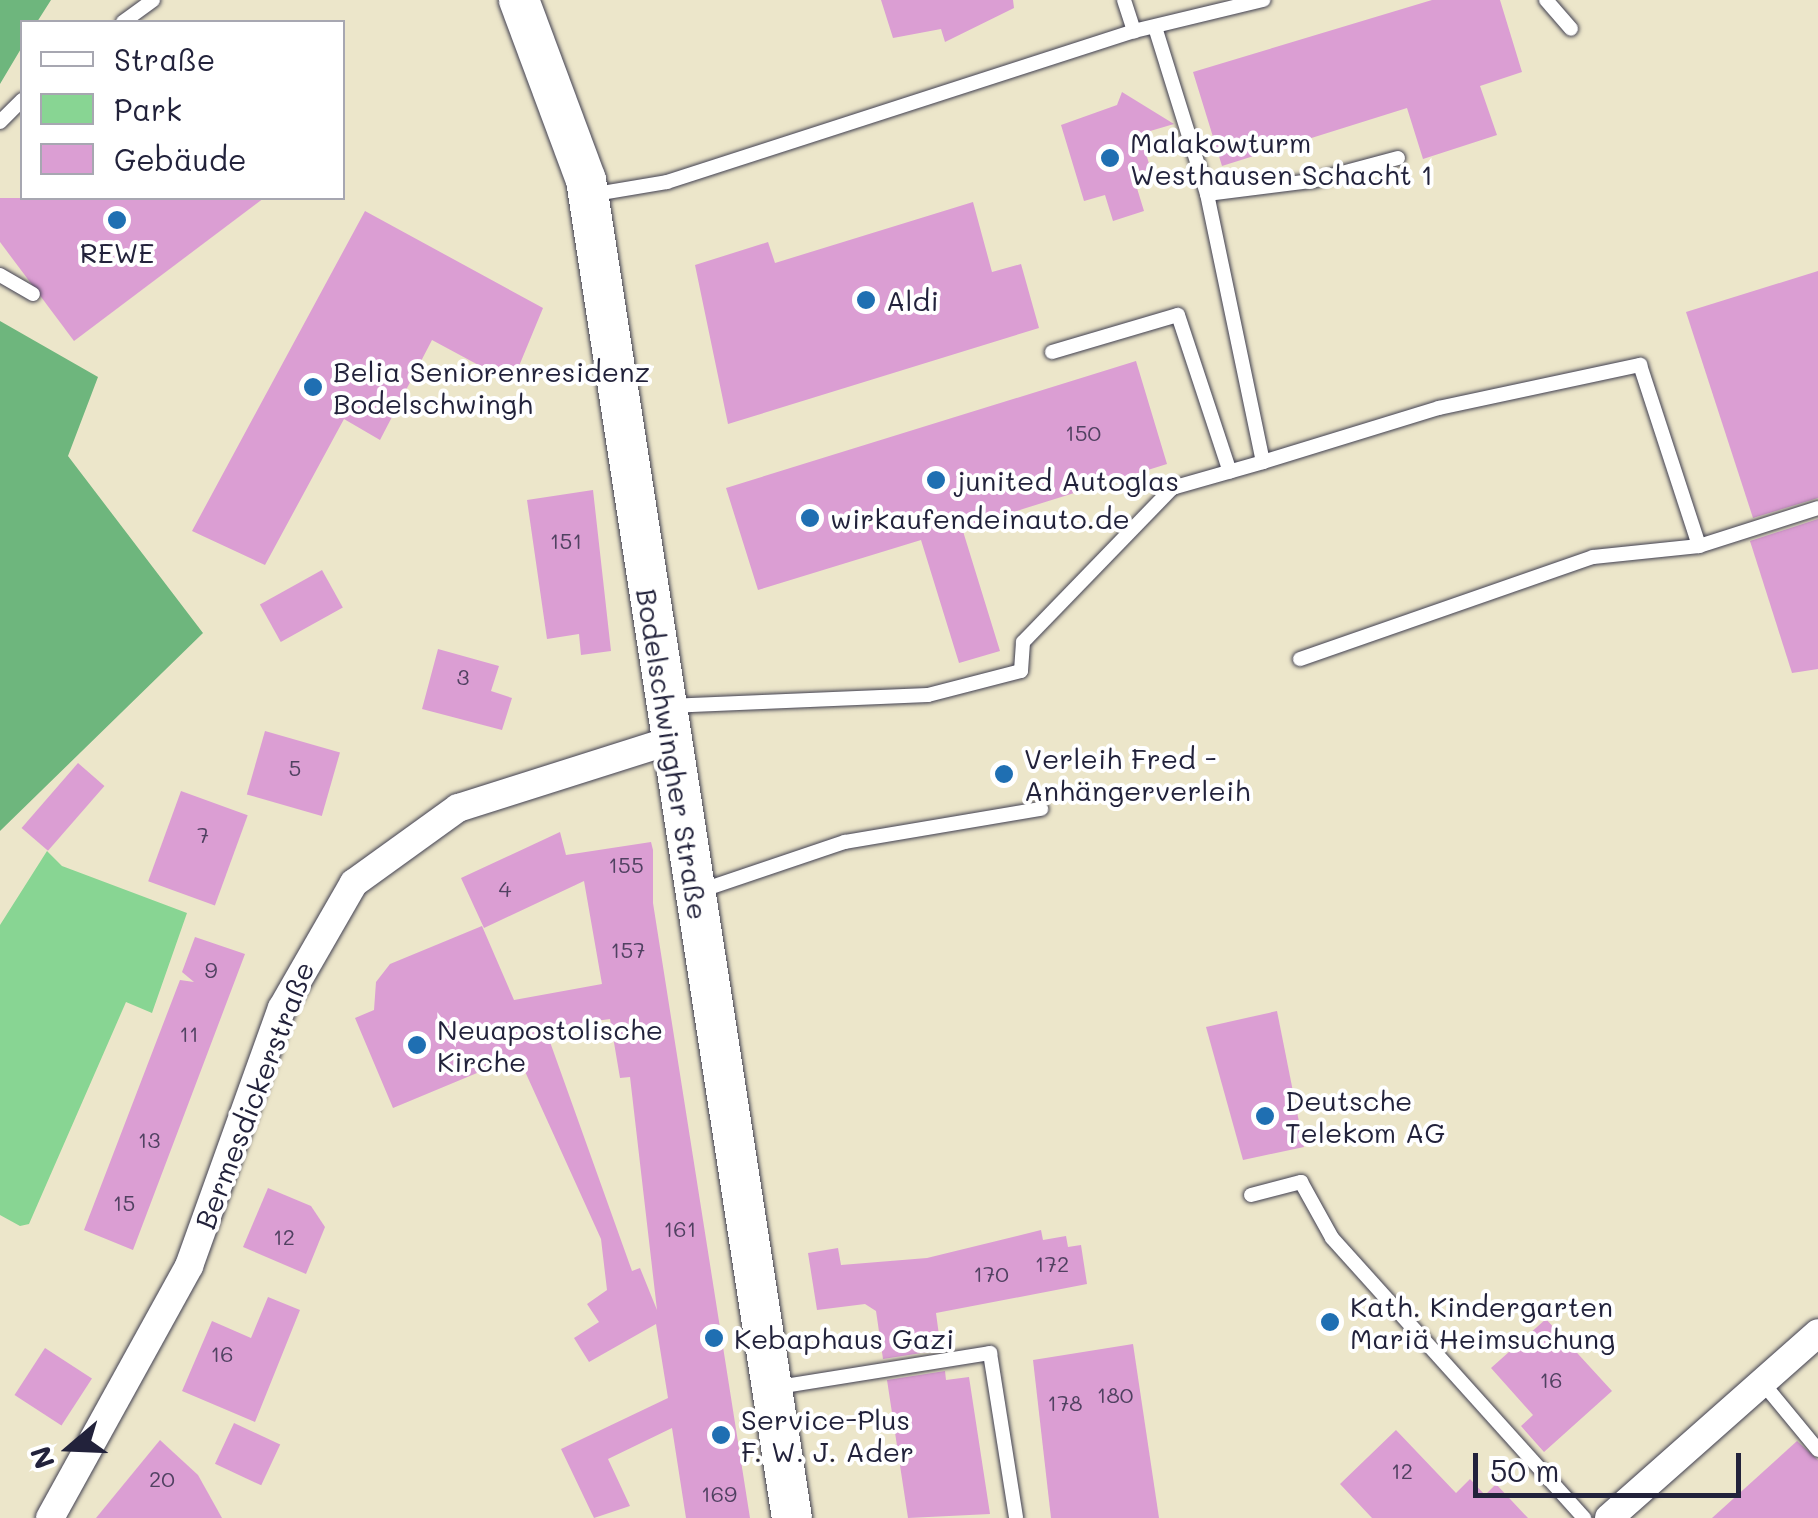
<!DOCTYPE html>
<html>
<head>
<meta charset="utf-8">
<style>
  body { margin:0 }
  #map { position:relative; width:1818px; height:1518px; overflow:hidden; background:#ece6ca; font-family:Mali,sans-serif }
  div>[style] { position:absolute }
  .green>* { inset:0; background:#88d593 }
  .forest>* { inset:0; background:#6eb67d }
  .building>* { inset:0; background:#db9ed3; transform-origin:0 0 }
  .roads { filter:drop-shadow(0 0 2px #403f50) drop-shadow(0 0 2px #403f50) }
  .lane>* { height:14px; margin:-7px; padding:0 7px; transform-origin:7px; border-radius:7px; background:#fff }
  .street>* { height:28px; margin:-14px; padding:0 14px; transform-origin:14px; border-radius:14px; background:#fff }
  .secondary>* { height:40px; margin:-20px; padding:0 20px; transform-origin:20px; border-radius:20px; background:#fff }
  .dots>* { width:28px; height:28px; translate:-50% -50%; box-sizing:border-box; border:5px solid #fff; border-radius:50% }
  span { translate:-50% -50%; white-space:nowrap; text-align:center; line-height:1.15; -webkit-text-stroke:8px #fff; paint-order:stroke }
  .number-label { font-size:22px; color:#504161 }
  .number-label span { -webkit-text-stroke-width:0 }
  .poi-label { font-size:28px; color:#22223b }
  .left { translate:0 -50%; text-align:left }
  .street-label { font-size:28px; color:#22223b }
  .legend { position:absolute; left:20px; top:20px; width:325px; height:180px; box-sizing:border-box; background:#fff; border:2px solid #a7a7b1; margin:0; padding:12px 18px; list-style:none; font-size:30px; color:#22223b }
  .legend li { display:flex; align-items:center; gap:20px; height:50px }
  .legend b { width:50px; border:2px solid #a7a7b1 }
  .north { position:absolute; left:20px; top:1398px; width:100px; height:100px; -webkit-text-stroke:8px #fff; paint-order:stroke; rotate:251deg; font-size:28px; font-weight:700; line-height:40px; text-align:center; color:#22223b }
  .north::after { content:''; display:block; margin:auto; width:35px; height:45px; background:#22223b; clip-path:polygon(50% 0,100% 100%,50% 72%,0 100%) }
  .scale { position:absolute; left:1473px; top:1453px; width:268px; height:45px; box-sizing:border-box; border:5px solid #22223b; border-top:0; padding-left:12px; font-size:30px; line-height:35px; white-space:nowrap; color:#22223b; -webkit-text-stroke:8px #fff; paint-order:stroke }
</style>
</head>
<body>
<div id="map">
  <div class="green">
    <i style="clip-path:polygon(47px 851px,62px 866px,187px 913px,152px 1013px,126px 1002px,29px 1224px,20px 1226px,0 1215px,0 925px)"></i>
  </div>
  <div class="forest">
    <i style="clip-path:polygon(0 0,51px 0,37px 22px,22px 22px,22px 47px,0 84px)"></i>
    <i style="clip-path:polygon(0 321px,98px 377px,68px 456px,203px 633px,0 831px)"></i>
  </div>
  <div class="building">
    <i style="clip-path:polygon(881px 0,1013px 0,1014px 8px,945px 42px,941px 29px,893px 38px)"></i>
    <i style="clip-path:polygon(1432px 0,1500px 0,1522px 72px,1480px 86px,1497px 135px,1423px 159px,1407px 108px,1222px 166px,1193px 72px)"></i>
    <i style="clip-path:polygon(1122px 92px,1174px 124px,1140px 134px,1154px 180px,1136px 185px,1144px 211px,1113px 221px,1105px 195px,1084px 201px,1061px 125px,1117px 105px)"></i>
    <i style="clip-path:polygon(0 198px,264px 198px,74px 341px,0 242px)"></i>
    <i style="clip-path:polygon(973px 202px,992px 272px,1021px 264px,1039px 328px,728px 424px,695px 265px,768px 242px,775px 263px)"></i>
    <i style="clip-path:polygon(365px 211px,543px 308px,512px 383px,432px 340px,380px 440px,344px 419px,265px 565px,192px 531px)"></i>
    <i style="clip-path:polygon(1818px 271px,1818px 498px,1753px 518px,1686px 312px)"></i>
    <i style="clip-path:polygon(1136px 361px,1167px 464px,962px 528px,1000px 651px,959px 663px,921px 540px,758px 590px,726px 488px)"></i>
    <i style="clip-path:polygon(593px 490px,611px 651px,581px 655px,579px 634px,547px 639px,527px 500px)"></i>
    <i style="clip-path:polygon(1818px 519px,1818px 669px,1792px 673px,1750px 541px)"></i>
    <i style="left:322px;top:570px;width:43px;height:71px;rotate:61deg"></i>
    <i style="clip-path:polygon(438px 649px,499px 666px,491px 691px,512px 698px,502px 730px,422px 709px)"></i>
    <i style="left:265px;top:731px;width:78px;height:66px;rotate:16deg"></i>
    <i style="left:78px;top:763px;width:35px;height:86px;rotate:41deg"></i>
    <i style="left:181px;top:791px;width:71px;height:96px;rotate:20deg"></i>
    <i style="clip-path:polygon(evenodd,560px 832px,566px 855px,651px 842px,653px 850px,653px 903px,750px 1518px,686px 1518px,672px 1428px,608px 1459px,630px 1506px,594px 1518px,561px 1449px,668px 1398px,656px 1324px,589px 1362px,574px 1338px,599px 1322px,587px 1304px,607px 1290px,601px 1239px,518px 1056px,393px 1108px,355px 1018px,374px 1010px,376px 982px,390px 964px,482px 926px,514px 1000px,602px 984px,584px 881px,484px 928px,461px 878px,560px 832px,610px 1019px,620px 1078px,630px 1077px,657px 1310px,640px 1268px,632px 1271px,545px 1028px,610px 1019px)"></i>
    <i style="clip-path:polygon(195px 937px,245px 954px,133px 1250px,84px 1230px,180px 980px,194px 982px,182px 972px)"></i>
    <i style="clip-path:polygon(1277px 1011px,1304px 1147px,1243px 1160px,1206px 1027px)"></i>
    <i style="clip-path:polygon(268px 1188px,311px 1206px,325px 1227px,306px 1274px,243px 1247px)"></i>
    <i style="clip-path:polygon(1041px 1230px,1043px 1240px,1066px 1236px,1068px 1247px,1081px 1245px,1087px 1284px,936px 1313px,941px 1350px,883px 1359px,876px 1311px,865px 1304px,817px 1310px,808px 1253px,838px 1248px,841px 1265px,927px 1258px)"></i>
    <i style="clip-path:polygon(268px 1297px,300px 1310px,255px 1422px,182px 1391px,212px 1321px,251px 1338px)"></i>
    <i style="clip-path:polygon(1546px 1319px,1612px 1391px,1544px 1452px,1521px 1426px,1533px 1415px,1491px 1368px)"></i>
    <i style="clip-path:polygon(1133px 1344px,1159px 1518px,1051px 1518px,1033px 1360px)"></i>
    <i style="left:45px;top:1348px;width:56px;height:56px;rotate:33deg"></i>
    <i style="clip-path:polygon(945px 1371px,946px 1380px,969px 1377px,990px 1514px,908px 1518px,887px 1380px)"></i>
    <i style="left:234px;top:1423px;width:51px;height:45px;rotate:25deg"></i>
    <i style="clip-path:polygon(1396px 1430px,1456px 1493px,1470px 1479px,1485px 1495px,1496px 1484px,1528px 1518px,1372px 1518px,1340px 1484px)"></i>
    <i style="clip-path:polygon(160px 1440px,198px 1475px,222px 1518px,96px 1518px)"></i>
    <i style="clip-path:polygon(1797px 1441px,1818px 1460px,1818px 1518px,1712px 1518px)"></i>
  </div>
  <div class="roads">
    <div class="lane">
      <i style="left:1124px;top:0;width:33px;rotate:72deg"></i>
      <i style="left:1546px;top:0;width:38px;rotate:49deg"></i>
      <i style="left:123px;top:22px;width:37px;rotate:-36deg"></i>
      <i style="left:0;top:122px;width:31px;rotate:-45deg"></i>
      <i style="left:1207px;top:194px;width:106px;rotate:-7.1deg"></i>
      <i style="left:1312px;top:181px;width:89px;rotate:-15deg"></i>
      <i style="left:590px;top:195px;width:78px;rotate:-9.6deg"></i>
      <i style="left:667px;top:182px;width:491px;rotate:-17.9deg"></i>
      <i style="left:1134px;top:31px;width:133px;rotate:-13.5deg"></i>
      <i style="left:0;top:275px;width:38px;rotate:30deg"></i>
      <i style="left:1052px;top:352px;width:131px;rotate:-16.4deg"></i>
      <i style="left:1178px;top:315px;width:165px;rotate:71.7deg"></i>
      <i style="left:1263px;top:462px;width:184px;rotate:-17.1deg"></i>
      <i style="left:1439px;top:408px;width:206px;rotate:-12.1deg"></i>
      <i style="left:1640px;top:365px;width:190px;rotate:71.9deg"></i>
      <i style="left:1699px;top:546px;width:125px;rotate:-17.7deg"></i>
      <i style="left:1300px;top:659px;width:310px;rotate:-19.2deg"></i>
      <i style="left:1593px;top:557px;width:107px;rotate:-5.9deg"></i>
      <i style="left:668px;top:706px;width:260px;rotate:-2.4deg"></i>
      <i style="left:928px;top:695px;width:96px;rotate:-14.5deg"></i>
      <i style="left:1021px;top:671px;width:29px;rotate:-86deg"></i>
      <i style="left:1023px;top:642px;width:214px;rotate:-45.9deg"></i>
      <i style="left:1172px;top:488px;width:95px;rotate:-15.9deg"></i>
      <i style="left:1263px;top:462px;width:274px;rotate:-101.8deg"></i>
      <i style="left:1207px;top:194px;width:172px;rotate:-107.3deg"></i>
      <i style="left:700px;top:891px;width:153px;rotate:-18.7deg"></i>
      <i style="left:845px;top:842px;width:199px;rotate:-9.6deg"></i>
      <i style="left:1251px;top:1195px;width:52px;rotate:-14.6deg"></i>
      <i style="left:1301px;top:1182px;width:64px;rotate:61deg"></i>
      <i style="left:1332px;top:1238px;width:377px;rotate:48deg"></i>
      <i style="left:1762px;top:1382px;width:88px;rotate:50.5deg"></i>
      <i style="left:778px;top:1387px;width:215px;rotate:-9.1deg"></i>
      <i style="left:990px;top:1353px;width:167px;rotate:81deg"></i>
    </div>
    <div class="street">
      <i style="left:50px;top:1518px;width:288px;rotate:-61.1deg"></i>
      <i style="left:189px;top:1266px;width:274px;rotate:-70.2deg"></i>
      <i style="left:282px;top:1008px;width:144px;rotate:-60.1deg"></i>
      <i style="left:354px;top:883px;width:128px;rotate:-35.8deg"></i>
      <i style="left:458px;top:808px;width:225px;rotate:-17.6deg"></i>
      <i style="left:1609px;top:1518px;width:279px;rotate:-41.5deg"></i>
    </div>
    <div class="secondary">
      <i style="left:519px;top:0;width:192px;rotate:69.6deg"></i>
      <i style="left:586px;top:180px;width:1354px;rotate:81.25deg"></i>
    </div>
  </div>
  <div class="dots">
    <i style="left:1110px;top:158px;background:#1f6fb2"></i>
    <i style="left:117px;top:220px;background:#1f6fb2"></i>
    <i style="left:866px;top:300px;background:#1f6fb2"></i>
    <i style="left:313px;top:387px;background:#1f6fb2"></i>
    <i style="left:936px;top:480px;background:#1f6fb2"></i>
    <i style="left:810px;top:518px;background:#1f6fb2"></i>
    <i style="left:1004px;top:774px;background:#1f6fb2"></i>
    <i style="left:417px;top:1045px;background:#1f6fb2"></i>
    <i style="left:1265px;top:1116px;background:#1f6fb2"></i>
    <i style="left:1330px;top:1322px;background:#1f6fb2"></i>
    <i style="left:714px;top:1338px;background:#1f6fb2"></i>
    <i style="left:721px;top:1435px;background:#1f6fb2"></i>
  </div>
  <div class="number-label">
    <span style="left:1083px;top:433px">150</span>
    <span style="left:566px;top:541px">151</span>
    <span style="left:463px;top:677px">3</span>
    <span style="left:295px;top:768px">5</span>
    <span style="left:203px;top:835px">7</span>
    <span style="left:626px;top:865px">155</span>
    <span style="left:505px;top:889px">4</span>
    <span style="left:628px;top:950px">157</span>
    <span style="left:211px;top:970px">9</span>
    <span style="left:189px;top:1034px">11</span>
    <span style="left:149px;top:1140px">13</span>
    <span style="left:124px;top:1203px">15</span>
    <span style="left:680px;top:1229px">161</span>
    <span style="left:284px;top:1237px">12</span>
    <span style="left:1052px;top:1264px">172</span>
    <span style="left:991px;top:1274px">170</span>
    <span style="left:222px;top:1354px">16</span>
    <span style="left:1551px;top:1380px">16</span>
    <span style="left:1115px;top:1395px">180</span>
    <span style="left:1065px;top:1403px">178</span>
    <span style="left:1402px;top:1471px">12</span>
    <span style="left:162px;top:1479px">20</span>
    <span style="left:719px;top:1494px">169</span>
  </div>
  <div class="poi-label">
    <span class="left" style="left:1130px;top:158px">Malakowturm<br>Westhausen Schacht 1</span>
    <span style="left:117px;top:252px">REWE</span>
    <span class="left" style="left:886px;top:300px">Aldi</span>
    <span class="left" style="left:333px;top:387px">Belia Seniorenresidenz<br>Bodelschwingh</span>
    <span class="left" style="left:956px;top:480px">junited Autoglas</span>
    <span class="left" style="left:830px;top:518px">wirkaufendeinauto.de</span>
    <span class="left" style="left:1024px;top:774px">Verleih Fred -<br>Anhängerverleih</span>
    <span class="left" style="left:437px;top:1045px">Neuapostolische<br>Kirche</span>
    <span class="left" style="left:1285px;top:1116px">Deutsche<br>Telekom AG</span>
    <span class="left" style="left:1350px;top:1322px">Kath. Kindergarten<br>Mariä Heimsuchung</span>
    <span class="left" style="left:734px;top:1338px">Kebaphaus Gazi</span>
    <span class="left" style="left:741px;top:1435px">Service-Plus<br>F. W. J. Ader</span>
  </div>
  <div class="street-label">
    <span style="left:673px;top:754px;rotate:81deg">Bodelschwingher Straße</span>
    <span style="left:254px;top:1095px;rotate:-69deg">Bermesdickerstraße</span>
  </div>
  <ul class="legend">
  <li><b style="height:12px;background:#fff"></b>Straße</li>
  <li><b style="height:28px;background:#88d593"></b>Park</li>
  <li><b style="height:28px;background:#db9ed3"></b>Gebäude</li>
  </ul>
  <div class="north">N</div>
  <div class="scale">50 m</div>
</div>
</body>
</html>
